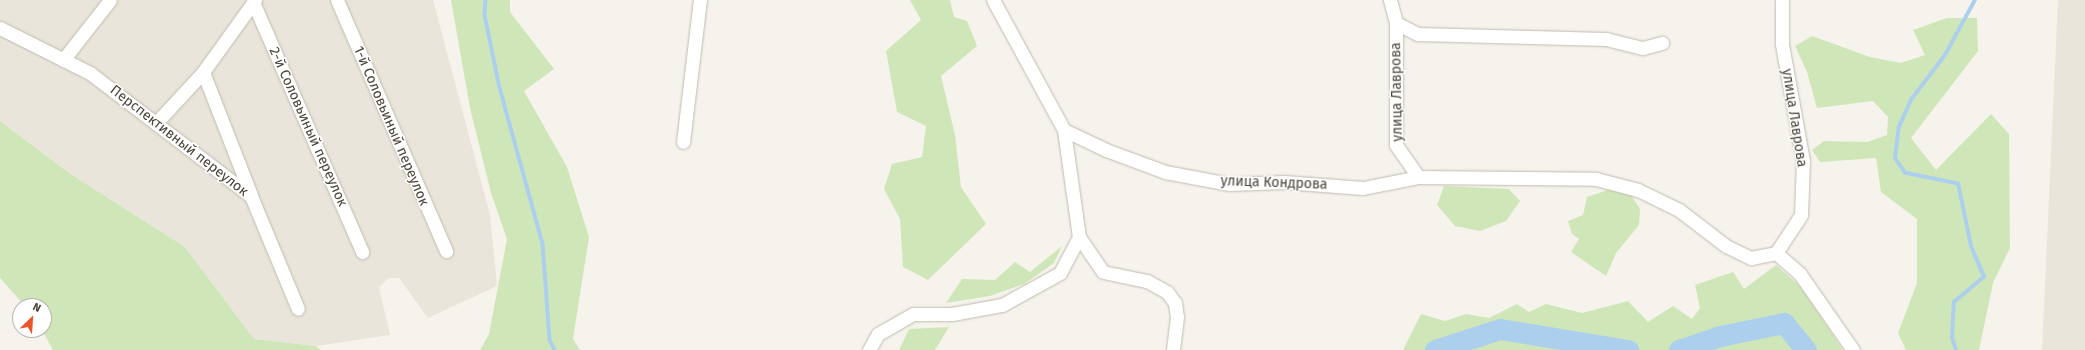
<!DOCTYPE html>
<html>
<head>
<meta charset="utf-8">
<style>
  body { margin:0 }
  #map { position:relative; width:2085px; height:350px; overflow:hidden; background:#f5f3ec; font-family:"Fira Sans",sans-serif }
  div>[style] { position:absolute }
  .residential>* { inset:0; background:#e9e5da }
  .green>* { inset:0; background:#cfe7b8 }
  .stream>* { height:3.5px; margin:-1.75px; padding:0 1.75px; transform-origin:1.75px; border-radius:1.75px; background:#adcfee }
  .river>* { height:21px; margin:-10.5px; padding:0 10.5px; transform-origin:10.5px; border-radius:10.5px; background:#adcfee }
  .roads { filter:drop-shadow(0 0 1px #c1bbaf) drop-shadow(0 0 1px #c1bbaf) }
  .minor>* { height:13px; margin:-6.5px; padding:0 6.5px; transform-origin:6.5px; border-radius:6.5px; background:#fff }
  span { translate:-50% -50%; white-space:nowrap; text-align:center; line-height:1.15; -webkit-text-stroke:3px #fff; paint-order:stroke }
  .street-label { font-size:14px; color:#4a443a }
  .north { position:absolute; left:12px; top:298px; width:40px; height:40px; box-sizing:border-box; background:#fff; border:1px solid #b7b4b0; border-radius:50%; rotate:25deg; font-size:11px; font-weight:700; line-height:16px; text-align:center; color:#4a443a }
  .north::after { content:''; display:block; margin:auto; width:14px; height:18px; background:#ef5329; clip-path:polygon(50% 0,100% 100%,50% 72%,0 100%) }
</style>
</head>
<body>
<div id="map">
  <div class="residential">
    <i style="clip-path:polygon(0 0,433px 0,490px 215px,497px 286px,428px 318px,399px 278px,389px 278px,379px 287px,390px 335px,316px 346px,254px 339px,185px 247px,69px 173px,0 121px)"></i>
    <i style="clip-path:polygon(2058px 0,2085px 0,2085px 350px,2042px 350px)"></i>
  </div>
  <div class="green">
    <i style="clip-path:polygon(451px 0,510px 0,510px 12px,554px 69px,524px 91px,567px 167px,589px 237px,573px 339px,580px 350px,480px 350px,489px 334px,507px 239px,491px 193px,470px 108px)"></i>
    <i style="clip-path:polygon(910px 0,950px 0,954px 17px,967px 21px,977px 46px,941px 76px,955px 135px,961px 187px,986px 224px,928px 280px,903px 267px,900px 219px,884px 189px,892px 164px,922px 157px,926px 126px,897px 112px,886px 51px,921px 20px)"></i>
    <i style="clip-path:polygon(1947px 18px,1977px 18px,1978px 51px,1911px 138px,1936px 170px,1991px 114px,2009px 134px,2010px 248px,1993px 283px,1979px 350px,1906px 350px,1898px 333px,1917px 283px,1917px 219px,1881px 192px,1876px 158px,1820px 162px,1812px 150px,1824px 141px,1867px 142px,1887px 135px,1888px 117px,1873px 101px,1817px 108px,1807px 72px,1795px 46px,1812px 36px,1870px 57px,1901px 63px,1925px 55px,1913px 30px)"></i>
    <i style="clip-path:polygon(0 121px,69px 173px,185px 247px,254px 339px,316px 346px,321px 350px,53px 350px,42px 330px,44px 306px,25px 306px,0 278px)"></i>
    <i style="clip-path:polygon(1444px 186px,1509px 189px,1520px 201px,1506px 221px,1480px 231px,1455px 226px,1437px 205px)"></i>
    <i style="clip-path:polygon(1611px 189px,1631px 195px,1640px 209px,1639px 225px,1616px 253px,1606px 276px,1571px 252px,1579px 239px,1572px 234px,1568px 221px,1583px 215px,1587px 197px)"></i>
    <i style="clip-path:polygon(1062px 246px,1054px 263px,1024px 284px,990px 296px,946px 303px,962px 279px,995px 280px,1015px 262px,1030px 272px)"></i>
    <i style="clip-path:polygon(1776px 265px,1801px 287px,1843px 350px,1403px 350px,1421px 314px,1445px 321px,1466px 314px,1489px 318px,1517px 304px,1529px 312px,1546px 304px,1582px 313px,1628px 301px,1648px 322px,1673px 306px,1692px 319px,1700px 308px,1695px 285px,1733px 272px,1744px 289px)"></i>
    <i style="clip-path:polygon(949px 327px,935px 350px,899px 350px,909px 329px)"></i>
  </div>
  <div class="stream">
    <i style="left:486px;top:0;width:15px;rotate:94deg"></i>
    <i style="left:485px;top:15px;width:75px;rotate:78.4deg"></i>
    <i style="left:500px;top:88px;width:162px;rotate:74.6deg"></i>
    <i style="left:543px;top:244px;width:96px;rotate:85.8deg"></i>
    <i style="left:550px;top:340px;width:11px;rotate:63deg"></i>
    <i style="left:1956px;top:350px;width:13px;rotate:-108deg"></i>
    <i style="left:1952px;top:338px;width:36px;rotate:-87deg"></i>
    <i style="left:1954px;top:302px;width:39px;rotate:-40deg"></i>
    <i style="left:1984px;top:277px;width:34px;rotate:-113deg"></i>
    <i style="left:1971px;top:246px;width:63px;rotate:-101.8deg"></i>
    <i style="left:1958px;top:184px;width:54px;rotate:-168.3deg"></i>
    <i style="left:1905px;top:173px;width:18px;rotate:-124deg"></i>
    <i style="left:1895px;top:158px;width:31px;rotate:-83deg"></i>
    <i style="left:1899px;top:127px;width:30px;rotate:-66deg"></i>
    <i style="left:1911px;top:100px;width:56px;rotate:-52.9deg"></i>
    <i style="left:1945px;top:55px;width:63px;rotate:-61.4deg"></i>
  </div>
  <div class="river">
    <i style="left:1435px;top:350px;width:68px;rotate:-17.9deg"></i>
    <i style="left:1500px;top:329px;width:130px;rotate:9.3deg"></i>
    <i style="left:1679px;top:350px;width:43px;rotate:-18.9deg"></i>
    <i style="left:1720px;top:336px;width:65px;rotate:-11.5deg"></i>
    <i style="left:1784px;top:323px;width:35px;rotate:51deg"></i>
  </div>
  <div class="roads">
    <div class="minor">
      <i style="left:337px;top:0;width:274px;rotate:66.5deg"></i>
      <i style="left:1390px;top:0;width:24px;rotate:75deg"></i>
      <i style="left:1396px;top:23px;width:122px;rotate:90deg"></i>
      <i style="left:1396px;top:145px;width:39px;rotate:55deg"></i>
      <i style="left:253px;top:2px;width:273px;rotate:66.4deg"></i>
      <i style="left:1396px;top:23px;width:25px;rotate:27deg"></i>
      <i style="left:1418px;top:34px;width:188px;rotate:1.5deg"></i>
      <i style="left:1606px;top:39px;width:38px;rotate:14deg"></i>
      <i style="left:1643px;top:48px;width:20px;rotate:-15deg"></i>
      <i style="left:0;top:28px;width:101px;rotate:26.6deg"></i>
      <i style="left:90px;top:73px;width:203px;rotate:37.4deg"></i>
      <i style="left:251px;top:196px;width:122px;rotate:67.4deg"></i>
      <i style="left:63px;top:60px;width:76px;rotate:-51.9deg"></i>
      <i style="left:203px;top:72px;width:132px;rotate:68.7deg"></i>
      <i style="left:156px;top:123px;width:69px;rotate:-47.3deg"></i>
      <i style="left:203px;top:72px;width:89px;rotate:-54.2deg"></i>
      <i style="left:1064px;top:130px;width:47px;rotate:25.5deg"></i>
      <i style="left:1106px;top:150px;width:63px;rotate:20.4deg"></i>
      <i style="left:1165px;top:172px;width:66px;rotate:10.5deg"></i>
      <i style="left:1230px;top:184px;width:54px;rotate:-2.1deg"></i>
      <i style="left:1284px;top:182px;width:79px;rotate:4.3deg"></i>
      <i style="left:1363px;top:188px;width:56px;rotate:-11.3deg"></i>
      <i style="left:1418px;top:177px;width:178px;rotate:0.6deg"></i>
      <i style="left:1596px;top:179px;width:43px;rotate:14.7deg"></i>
      <i style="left:1638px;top:190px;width:46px;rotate:26deg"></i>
      <i style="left:1679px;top:210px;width:59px;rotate:37.5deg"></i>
      <i style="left:1726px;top:246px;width:28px;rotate:26deg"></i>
      <i style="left:1751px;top:258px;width:25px;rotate:-11deg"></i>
      <i style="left:683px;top:142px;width:143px;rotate:-83.2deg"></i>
      <i style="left:1079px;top:237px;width:42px;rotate:55.6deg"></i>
      <i style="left:1103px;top:272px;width:45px;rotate:11.6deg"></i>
      <i style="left:1147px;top:281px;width:23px;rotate:29deg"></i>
      <i style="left:1167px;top:292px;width:14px;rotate:54deg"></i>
      <i style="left:1175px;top:303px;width:14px;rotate:82deg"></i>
      <i style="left:1177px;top:317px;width:33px;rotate:97deg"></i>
      <i style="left:1776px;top:253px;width:45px;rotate:-56.7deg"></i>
      <i style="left:1801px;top:215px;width:54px;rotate:-87.9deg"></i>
      <i style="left:1803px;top:161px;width:119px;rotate:-100.2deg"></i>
      <i style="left:1782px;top:44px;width:44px;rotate:-90deg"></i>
      <i style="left:1776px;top:253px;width:32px;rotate:41deg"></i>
      <i style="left:1800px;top:274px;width:93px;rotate:55.1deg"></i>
      <i style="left:869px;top:350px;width:18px;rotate:-61deg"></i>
      <i style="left:878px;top:334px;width:40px;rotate:-29.7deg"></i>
      <i style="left:913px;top:314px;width:39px"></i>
      <i style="left:952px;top:314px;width:51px;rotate:-10.2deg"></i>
      <i style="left:1002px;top:305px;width:66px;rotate:-28.9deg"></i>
      <i style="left:1060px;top:273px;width:41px;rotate:-62.2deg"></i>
      <i style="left:1079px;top:237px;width:108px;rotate:-98deg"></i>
      <i style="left:1064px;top:130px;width:148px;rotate:-118.6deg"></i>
    </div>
  </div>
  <div class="street-label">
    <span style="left:1397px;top:92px;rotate:-91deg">улица Лаврова</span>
    <span style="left:1794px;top:118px;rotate:81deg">улица Лаврова</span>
    <span style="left:391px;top:126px;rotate:67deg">1-й Соловьиный переулок</span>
    <span style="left:308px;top:127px;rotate:66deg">2-й Соловьиный переулок</span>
    <span style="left:179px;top:141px;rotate:38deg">Перспективный переулок</span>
    <span style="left:1274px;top:183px;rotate:2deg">улица Кондрова</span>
  </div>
  <div class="north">N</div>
</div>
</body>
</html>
